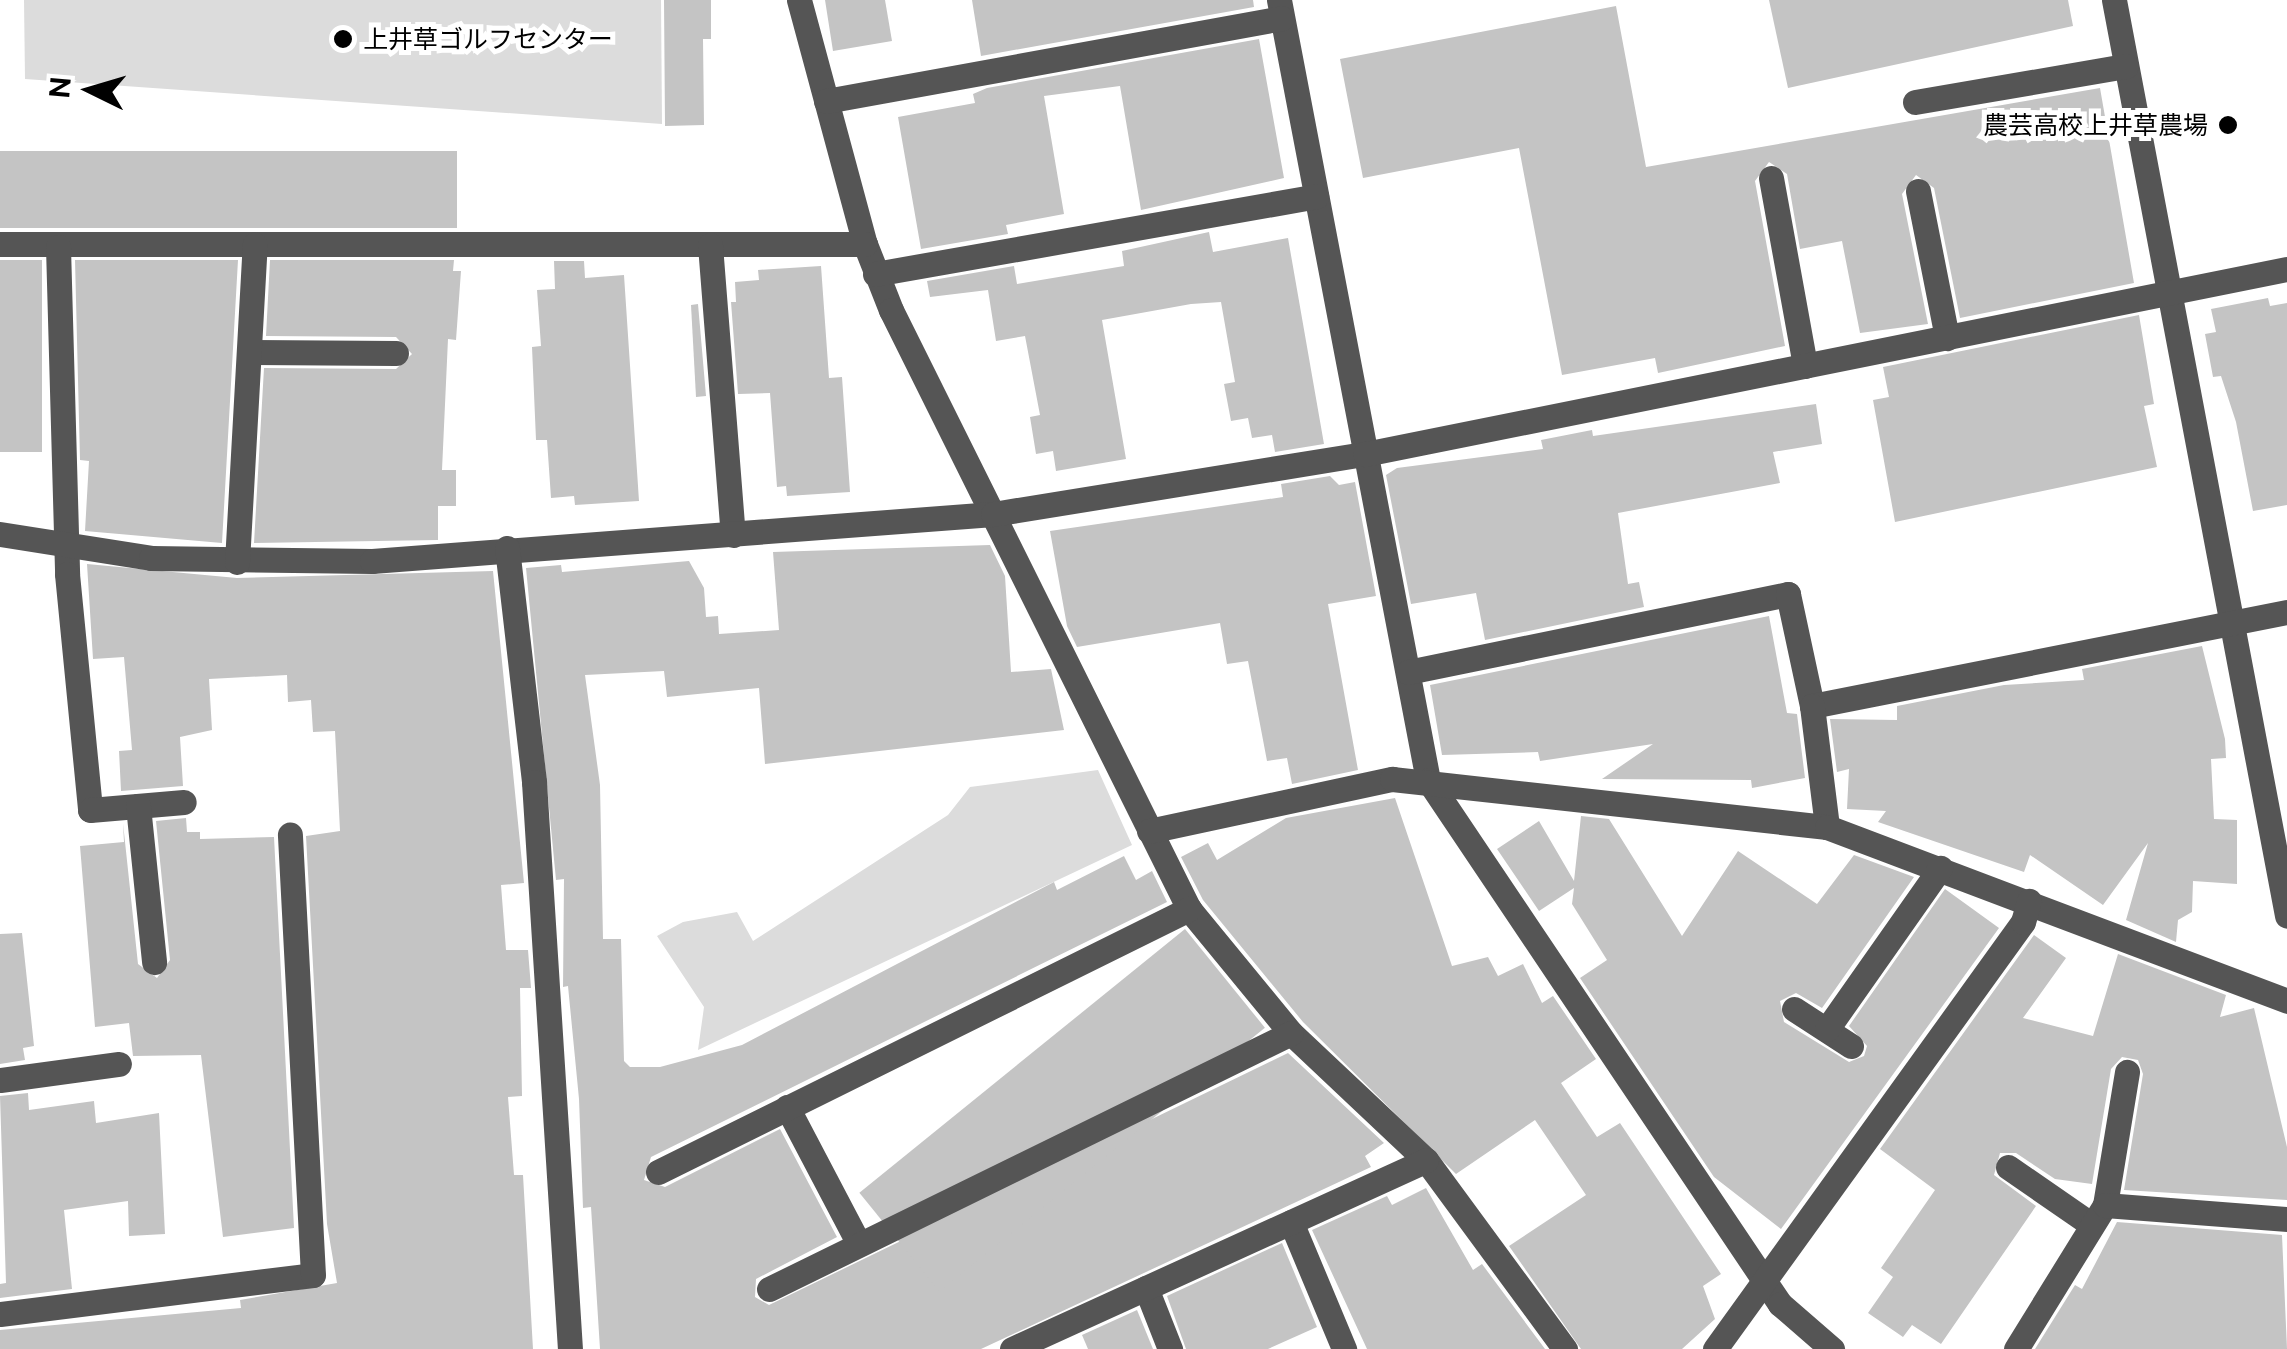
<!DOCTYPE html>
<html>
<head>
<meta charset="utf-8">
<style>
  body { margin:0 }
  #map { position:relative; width:2287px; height:1349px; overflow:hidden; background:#fff; font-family:"Public Sans","Noto Sans JP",sans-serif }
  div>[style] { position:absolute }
  .green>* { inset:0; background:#dcdcdc }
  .building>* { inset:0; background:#c4c4c4; transform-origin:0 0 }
  .minor>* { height:25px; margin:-12.5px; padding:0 12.5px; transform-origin:12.5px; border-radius:12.5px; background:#555 }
  .dots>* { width:28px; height:28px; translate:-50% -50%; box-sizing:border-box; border:5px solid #fff; border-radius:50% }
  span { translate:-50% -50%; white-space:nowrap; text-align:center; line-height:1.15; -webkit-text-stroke:10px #fff; paint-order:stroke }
  .poi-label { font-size:25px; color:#000 }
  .left { translate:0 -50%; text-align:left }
  .right { translate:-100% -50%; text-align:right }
  .north { position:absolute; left:40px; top:40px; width:100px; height:100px; -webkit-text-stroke:8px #fff; paint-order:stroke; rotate:275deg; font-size:28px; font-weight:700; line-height:40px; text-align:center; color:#000 }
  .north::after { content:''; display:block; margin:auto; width:35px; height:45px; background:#000; clip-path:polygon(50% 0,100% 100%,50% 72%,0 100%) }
</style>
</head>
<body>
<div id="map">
  <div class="green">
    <i style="clip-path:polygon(24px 0,661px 0,662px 124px,25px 79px)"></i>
    <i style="clip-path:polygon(1098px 770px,1132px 845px,698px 1050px,704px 1007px,657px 936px,683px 922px,737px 912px,753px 941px,948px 815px,970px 787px)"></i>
  </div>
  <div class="building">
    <i style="clip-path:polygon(664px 0,711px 0,711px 39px,703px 39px,704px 125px,665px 126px)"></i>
    <i style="clip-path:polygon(825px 0,885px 0,892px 41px,833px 51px)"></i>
    <i style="clip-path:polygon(972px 0,1253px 0,1254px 7px,981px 56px)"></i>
    <i style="clip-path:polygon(1769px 0,2068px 0,2073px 26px,1788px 88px)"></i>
    <i style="clip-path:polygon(1616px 6px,1646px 167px,2100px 88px,2134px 283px,1960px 318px,1934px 188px,1916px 175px,1902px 194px,1928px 324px,1860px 333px,1842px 241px,1800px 249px,1787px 174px,1769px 162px,1755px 181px,1785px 346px,1658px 373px,1655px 358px,1562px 375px,1519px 148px,1363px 178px,1340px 59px)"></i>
    <i style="clip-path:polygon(1259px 39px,1284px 178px,1141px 210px,1120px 86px,1044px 96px,1064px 214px,1006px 225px,1008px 234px,921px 249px,898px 117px,975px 103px,973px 94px,987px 88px)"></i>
    <i style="left:0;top:151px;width:457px;height:77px"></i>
    <i style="clip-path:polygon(1209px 232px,1213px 252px,1288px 238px,1324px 444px,1275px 452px,1272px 435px,1252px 438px,1248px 418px,1231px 421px,1224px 384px,1235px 382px,1221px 302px,1191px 304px,1102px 320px,1126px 459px,1056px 471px,1053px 451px,1036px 454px,1030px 417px,1040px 415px,1025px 336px,996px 341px,988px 290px,930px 297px,927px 281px,1014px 266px,1017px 284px,1124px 266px,1122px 251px)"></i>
    <i style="left:0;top:260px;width:42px;height:192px"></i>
    <i style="clip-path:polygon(75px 260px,238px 260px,222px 543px,85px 531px,89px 461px,80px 460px)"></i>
    <i style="clip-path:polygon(270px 260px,454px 260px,453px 271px,461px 271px,456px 340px,448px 339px,442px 470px,456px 470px,456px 506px,438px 506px,438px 540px,254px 543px,264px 368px,396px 369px,412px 354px,396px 337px,266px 336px)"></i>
    <i style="clip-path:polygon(554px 261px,584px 261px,585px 278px,624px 275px,639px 501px,575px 505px,574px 496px,551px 498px,547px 440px,536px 440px,532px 347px,541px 346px,537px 290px,555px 289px)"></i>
    <i style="clip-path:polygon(821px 266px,829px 378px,842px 377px,850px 492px,787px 496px,786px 486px,777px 487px,770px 393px,738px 394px,731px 302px,736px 302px,735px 282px,759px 280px,758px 270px)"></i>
    <i style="clip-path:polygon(2268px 298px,2270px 306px,2287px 303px,2287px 505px,2253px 511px,2236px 422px,2221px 376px,2213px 377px,2205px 334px,2216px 332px,2211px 309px)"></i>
    <i style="clip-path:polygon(698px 304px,706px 396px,696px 397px,691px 305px)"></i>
    <i style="clip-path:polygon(2139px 315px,2154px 404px,2144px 406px,2157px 467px,1895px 522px,1873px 400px,1889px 397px,1883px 367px)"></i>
    <i style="clip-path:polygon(1816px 404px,1822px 444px,1773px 452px,1780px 483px,1618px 513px,1628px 584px,1639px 582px,1644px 607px,1485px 640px,1476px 593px,1411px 604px,1386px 475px,1397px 468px,1543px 449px,1541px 440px,1592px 430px,1593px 436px)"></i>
    <i style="clip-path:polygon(1330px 476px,1339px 485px,1355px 482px,1376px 596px,1328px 604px,1358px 770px,1292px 784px,1287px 758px,1267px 761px,1248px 661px,1227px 664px,1220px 623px,1077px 647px,1067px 626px,1050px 531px,1283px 497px,1281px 484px)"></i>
    <i style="clip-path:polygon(990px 545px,1005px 576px,1011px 672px,1051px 669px,1064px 730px,765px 764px,759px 688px,667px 697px,664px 671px,585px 675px,600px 785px,603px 939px,621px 939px,624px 1061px,630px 1067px,660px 1067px,742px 1045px,1054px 882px,1057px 890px,1124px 856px,1136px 880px,1152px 871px,1167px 902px,651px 1157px,644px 1180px,665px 1187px,780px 1129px,837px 1237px,756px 1279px,755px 1297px,769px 1305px,1288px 1053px,1384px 1143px,1365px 1156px,1371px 1167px,981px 1349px,600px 1349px,591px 1207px,583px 1208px,579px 1099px,568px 986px,563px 987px,564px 879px,556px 880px,526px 568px,561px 565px,562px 572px,689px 561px,704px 588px,706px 617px,718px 616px,719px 634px,779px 630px,773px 552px)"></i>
    <i style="clip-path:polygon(87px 564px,237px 578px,493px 571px,524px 883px,501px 885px,506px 950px,528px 950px,531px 988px,520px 988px,522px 1096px,508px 1097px,514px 1175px,523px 1175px,533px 1349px,0 1349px,0 1330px,241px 1308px,240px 1300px,337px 1283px,327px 1224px,306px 836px,340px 831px,335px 731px,313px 732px,311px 700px,288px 702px,287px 675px,209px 679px,212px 730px,180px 737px,183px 786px,121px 791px,119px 751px,132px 750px,124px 657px,93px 659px)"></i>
    <i style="clip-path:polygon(1769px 616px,1787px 713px,1797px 714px,1805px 778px,1752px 788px,1751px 780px,1602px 779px,1653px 744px,1540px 761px,1538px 752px,1442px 755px,1430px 685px)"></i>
    <i style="clip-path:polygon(2202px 646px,2225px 739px,2226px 758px,2211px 759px,2214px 819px,2237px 820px,2237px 884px,2193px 881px,2192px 912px,2178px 920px,2176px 942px,2126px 920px,2148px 843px,2103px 905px,2030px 855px,2024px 872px,1878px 822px,1886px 811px,1847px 809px,1849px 769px,1837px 772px,1830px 719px,1897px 720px,1897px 706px,2004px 685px,2084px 680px,2082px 669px)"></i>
    <i style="clip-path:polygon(1395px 798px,1452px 966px,1488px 957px,1498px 976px,1523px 964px,1542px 1003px,1553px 996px,1596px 1059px,1561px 1083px,1597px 1137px,1620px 1123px,1721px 1274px,1703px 1286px,1715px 1319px,1682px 1349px,1581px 1349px,1509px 1246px,1586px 1195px,1535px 1120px,1456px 1174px,1303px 1022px,1203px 900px,1181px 857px,1208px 843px,1217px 860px,1286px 818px)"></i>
    <i style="clip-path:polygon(1581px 816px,1609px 819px,1682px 936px,1738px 851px,1817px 904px,1854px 855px,1914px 877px,1822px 1008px,1796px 993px,1780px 1001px,1784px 1022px,1849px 1062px,1864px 1056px,1867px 1046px,1849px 1026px,1945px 889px,1999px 928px,1781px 1229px,1714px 1177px,1580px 978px,1607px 960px,1572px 904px,1574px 888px,1539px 911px,1497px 849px,1539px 821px,1574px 881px)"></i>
    <i style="clip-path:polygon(186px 818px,187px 832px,200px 832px,200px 839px,274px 837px,294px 1228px,223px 1237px,201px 1055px,133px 1056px,129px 1023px,95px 1027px,80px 846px,124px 842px,123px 823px,138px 964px,157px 978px,170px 960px,156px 821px)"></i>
    <i style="left:1185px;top:929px;width:127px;height:419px;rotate:51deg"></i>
    <i style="clip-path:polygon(22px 933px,34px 1046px,23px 1048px,25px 1060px,0 1064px,0 934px)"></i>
    <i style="clip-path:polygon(2034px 935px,2066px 958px,2023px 1018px,2093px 1036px,2118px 954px,2226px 995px,2220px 1017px,2254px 1008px,2287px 1147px,2287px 1200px,2124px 1190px,2143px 1074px,2138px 1060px,2122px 1057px,2111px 1069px,2092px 1184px,2055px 1179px,2016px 1153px,2000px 1153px,1994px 1175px,2036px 1206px,1941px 1344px,1912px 1325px,1903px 1337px,1868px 1313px,1893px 1277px,1881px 1268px,1935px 1190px,1880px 1149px)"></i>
    <i style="clip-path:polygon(28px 1093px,29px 1110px,94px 1101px,96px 1123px,159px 1113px,165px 1234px,129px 1236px,128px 1201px,64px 1210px,72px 1289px,0 1298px,0 1284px,6px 1283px,0 1096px)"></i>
    <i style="clip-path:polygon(1426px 1188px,1473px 1270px,1482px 1264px,1545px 1349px,1367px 1349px,1312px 1230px,1387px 1196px,1392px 1205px)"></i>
    <i style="clip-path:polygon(2117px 1222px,2282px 1235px,2287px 1349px,2035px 1349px,2075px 1285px,2082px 1289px)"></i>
    <i style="clip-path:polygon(1282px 1243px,1317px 1327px,1268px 1349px,1186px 1349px,1167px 1296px)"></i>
    <i style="clip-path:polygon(1137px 1310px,1153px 1349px,1088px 1349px,1082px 1335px)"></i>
  </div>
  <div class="minor">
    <i style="left:799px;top:0;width:253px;rotate:74.9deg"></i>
    <i style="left:865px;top:244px;width:71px;rotate:68.5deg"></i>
    <i style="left:891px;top:310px;width:669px;rotate:63.55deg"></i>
    <i style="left:1189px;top:909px;width:161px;rotate:50.6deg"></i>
    <i style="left:1291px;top:1033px;width:185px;rotate:43.3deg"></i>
    <i style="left:1426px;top:1160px;width:235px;rotate:53.7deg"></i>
    <i style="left:1279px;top:0;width:794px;rotate:79.19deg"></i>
    <i style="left:1428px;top:780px;width:631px;rotate:56.11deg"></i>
    <i style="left:1780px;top:1304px;width:69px;rotate:40.9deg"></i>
    <i style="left:2114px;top:0;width:932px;rotate:79.3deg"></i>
    <i style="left:826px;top:101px;width:463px;rotate:-10.3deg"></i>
    <i style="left:1915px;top:102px;width:214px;rotate:-9.7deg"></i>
    <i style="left:1771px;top:178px;width:191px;rotate:79.7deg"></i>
    <i style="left:1918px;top:191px;width:150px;rotate:78.8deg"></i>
    <i style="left:0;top:244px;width:865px"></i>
    <i style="left:710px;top:245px;width:291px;rotate:85.5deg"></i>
    <i style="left:58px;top:247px;width:327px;rotate:88.4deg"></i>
    <i style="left:67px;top:574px;width:237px;rotate:84.4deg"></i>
    <i style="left:90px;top:810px;width:94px;rotate:-4.9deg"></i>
    <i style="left:875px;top:274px;width:448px;rotate:-10deg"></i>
    <i style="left:249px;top:352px;width:147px;rotate:0.4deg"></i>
    <i style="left:0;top:534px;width:153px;rotate:9deg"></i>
    <i style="left:151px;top:558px;width:221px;rotate:0.8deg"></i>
    <i style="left:372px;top:561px;width:623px;rotate:-4.33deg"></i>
    <i style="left:993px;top:514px;width:377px;rotate:-9.2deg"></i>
    <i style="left:1365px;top:454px;width:940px;rotate:-11.35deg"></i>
    <i style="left:507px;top:548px;width:236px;rotate:83.4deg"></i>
    <i style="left:534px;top:782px;width:568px;rotate:86.37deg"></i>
    <i style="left:237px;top:562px;width:318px;rotate:-86.8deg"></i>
    <i style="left:1408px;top:672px;width:388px;rotate:-11.6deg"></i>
    <i style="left:1788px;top:594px;width:115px;rotate:77.9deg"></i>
    <i style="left:1812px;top:706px;width:484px;rotate:-11.2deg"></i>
    <i style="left:1812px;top:706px;width:122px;rotate:82.9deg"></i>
    <i style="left:138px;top:806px;width:157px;rotate:84.1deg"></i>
    <i style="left:1149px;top:831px;width:249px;rotate:-12.1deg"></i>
    <i style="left:1392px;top:779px;width:438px;rotate:6.3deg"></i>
    <i style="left:1827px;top:827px;width:492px;rotate:20.7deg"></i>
    <i style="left:1794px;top:1009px;width:68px;rotate:33deg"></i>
    <i style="left:1827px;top:1029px;width:197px;rotate:-54.9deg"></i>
    <i style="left:0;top:1080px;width:120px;rotate:-7.7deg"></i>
    <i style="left:787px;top:1107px;width:155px;rotate:62.3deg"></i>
    <i style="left:2008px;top:1167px;width:102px;rotate:34.6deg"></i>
    <i style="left:658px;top:1172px;width:593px;rotate:-26.35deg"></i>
    <i style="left:2105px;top:1205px;width:135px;rotate:-80.6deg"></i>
    <i style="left:1291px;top:1222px;width:138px;rotate:67.3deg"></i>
    <i style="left:1146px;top:1288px;width:66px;rotate:68.5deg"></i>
    <i style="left:769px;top:1289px;width:581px;rotate:-26.12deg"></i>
    <i style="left:0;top:1314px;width:315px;rotate:-7.1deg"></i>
    <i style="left:313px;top:1275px;width:441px;rotate:-93deg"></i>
    <i style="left:1012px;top:1349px;width:455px;rotate:-24.5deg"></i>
    <i style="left:1715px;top:1349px;width:526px;rotate:-54.2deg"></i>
    <i style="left:2023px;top:922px;width:22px;rotate:-74deg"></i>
    <i style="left:2016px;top:1349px;width:169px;rotate:-58.3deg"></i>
    <i style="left:2105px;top:1205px;width:183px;rotate:4.4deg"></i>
  </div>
  <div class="dots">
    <i style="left:343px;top:39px;background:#000"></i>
    <i style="left:2228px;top:125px;background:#000"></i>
  </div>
  <div class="poi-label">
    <span class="left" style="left:363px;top:39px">上井草ゴルフセンター</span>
    <span class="right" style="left:2208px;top:125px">農芸高校上井草農場</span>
  </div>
  <div class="north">N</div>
</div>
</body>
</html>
